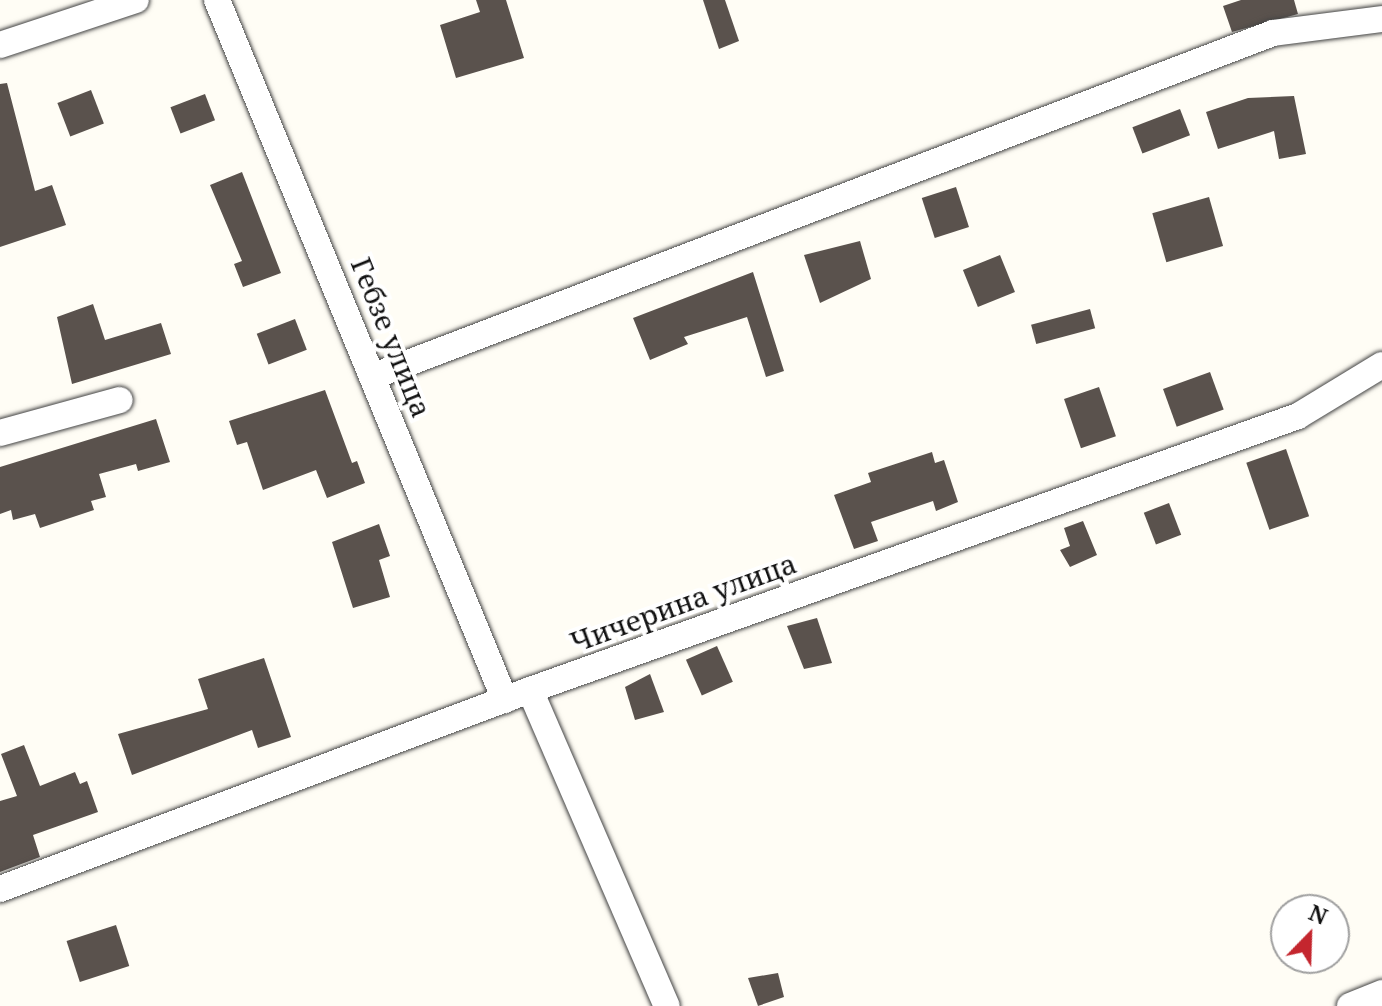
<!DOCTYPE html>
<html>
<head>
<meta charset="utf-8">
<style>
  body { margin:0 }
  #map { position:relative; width:1382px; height:1006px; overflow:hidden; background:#fffdf5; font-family:"Noto Serif",serif }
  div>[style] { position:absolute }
  .building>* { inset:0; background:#5a524d; transform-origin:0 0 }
  .roads { filter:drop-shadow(0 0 2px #444) drop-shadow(0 0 2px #444) }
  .street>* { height:26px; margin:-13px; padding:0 13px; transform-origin:13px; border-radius:13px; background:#fff }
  span { translate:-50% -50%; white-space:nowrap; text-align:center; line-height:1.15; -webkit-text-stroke:8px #fff; paint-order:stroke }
  .street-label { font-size:28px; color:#111 }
  .north { position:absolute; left:1270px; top:894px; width:80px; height:80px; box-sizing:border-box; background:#fff; border:2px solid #a0a0a0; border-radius:50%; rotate:23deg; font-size:22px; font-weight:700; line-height:32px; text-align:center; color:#111 }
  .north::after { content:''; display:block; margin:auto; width:28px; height:36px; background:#c4262e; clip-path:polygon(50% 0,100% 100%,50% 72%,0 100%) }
</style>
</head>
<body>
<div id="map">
  <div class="building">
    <i style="clip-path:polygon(476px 0,506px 0,524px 58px,456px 78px,440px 25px,480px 12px)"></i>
    <i style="clip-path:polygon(703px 0,725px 0,739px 41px,719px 49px)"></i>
    <i style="clip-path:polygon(1241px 0,1294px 0,1298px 14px,1232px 32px,1223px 6px)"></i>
    <i style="clip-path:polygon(7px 83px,35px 191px,52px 185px,66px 225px,0 247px,0 84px)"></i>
    <i style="left:91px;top:90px;width:36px;height:36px;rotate:69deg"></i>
    <i style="left:205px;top:94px;width:28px;height:37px;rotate:69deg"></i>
    <i style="clip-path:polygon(1294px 96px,1306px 154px,1279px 159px,1274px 131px,1218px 149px,1206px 112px,1248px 98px)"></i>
    <i style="left:1180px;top:109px;width:28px;height:51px;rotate:69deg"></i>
    <i style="clip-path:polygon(242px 172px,281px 273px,243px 287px,234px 264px,242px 261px,210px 185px)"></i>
    <i style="left:956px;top:187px;width:42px;height:36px;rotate:72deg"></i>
    <i style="left:1209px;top:197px;width:51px;height:59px;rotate:74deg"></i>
    <i style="clip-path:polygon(860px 241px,871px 279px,820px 303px,804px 255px)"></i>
    <i style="left:1000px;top:255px;width:40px;height:40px;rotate:68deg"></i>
    <i style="clip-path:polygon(753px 272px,784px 371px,766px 377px,747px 317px,684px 337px,688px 344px,650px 360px,633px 318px)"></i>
    <i style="clip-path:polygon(93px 304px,105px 340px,161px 323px,171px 354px,72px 384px,57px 317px)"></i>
    <i style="left:1090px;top:309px;width:20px;height:61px;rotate:75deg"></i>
    <i style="left:295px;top:319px;width:33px;height:41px;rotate:69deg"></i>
    <i style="left:1210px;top:372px;width:40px;height:50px;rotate:70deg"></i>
    <i style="left:1099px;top:387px;width:52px;height:37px;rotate:71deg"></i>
    <i style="clip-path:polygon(325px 390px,352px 463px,357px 461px,365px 483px,327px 498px,316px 470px,263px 490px,247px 442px,237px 445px,229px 421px)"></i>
    <i style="clip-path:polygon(156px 419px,170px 462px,138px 471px,136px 464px,99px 474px,106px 497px,91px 501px,94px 510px,40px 528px,35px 514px,13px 520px,11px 510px,0 514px,0 467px)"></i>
    <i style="left:1286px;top:449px;width:71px;height:42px;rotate:71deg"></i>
    <i style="clip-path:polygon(932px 452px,935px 463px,944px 460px,958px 502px,936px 511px,933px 501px,871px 522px,878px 541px,854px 549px,834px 495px,871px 482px,868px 473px)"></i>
    <i style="left:1169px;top:503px;width:34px;height:27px;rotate:69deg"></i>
    <i style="clip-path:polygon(1083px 521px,1097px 555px,1070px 567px,1060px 550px,1070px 546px,1064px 528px)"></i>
    <i style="clip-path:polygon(379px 524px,390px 556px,379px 560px,390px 597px,353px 608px,332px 542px)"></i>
    <i style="clip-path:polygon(817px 618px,832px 663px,804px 669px,787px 626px)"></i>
    <i style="left:717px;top:646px;width:39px;height:34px;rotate:66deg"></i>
    <i style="clip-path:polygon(264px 658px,291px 737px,258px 748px,252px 730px,132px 775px,118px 734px,208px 709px,198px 679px)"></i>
    <i style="clip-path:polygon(650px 674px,664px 712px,635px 720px,625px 687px)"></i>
    <i style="clip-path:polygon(24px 745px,40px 786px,75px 772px,80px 784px,87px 781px,98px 812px,33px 835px,40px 857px,0 872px,0 801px,17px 796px,1px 754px)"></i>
    <i style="left:116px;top:925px;width:43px;height:52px;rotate:72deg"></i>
    <i style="clip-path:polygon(778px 973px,784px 997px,758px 1006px,748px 978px)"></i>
  </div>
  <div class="roads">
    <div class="street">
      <i style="left:217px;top:0;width:757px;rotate:67.64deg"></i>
      <i style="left:0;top:45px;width:143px;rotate:-18.3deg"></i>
      <i style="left:374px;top:376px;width:962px;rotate:-20.88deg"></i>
      <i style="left:1273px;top:33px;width:110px;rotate:-7.3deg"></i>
      <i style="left:0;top:433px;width:124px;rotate:-15.4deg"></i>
      <i style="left:530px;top:690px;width:344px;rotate:66.6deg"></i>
      <i style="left:0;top:889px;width:566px;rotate:-20.58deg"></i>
      <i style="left:530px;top:690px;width:815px;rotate:-19.63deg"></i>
      <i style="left:1298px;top:416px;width:98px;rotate:-31.3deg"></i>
      <i style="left:1350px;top:1006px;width:35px;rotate:-22deg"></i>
    </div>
  </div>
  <div class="street-label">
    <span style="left:392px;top:337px;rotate:68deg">Гебзе улица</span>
    <span style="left:683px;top:602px;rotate:-20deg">Чичерина улица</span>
  </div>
  <div class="north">N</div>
</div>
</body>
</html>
